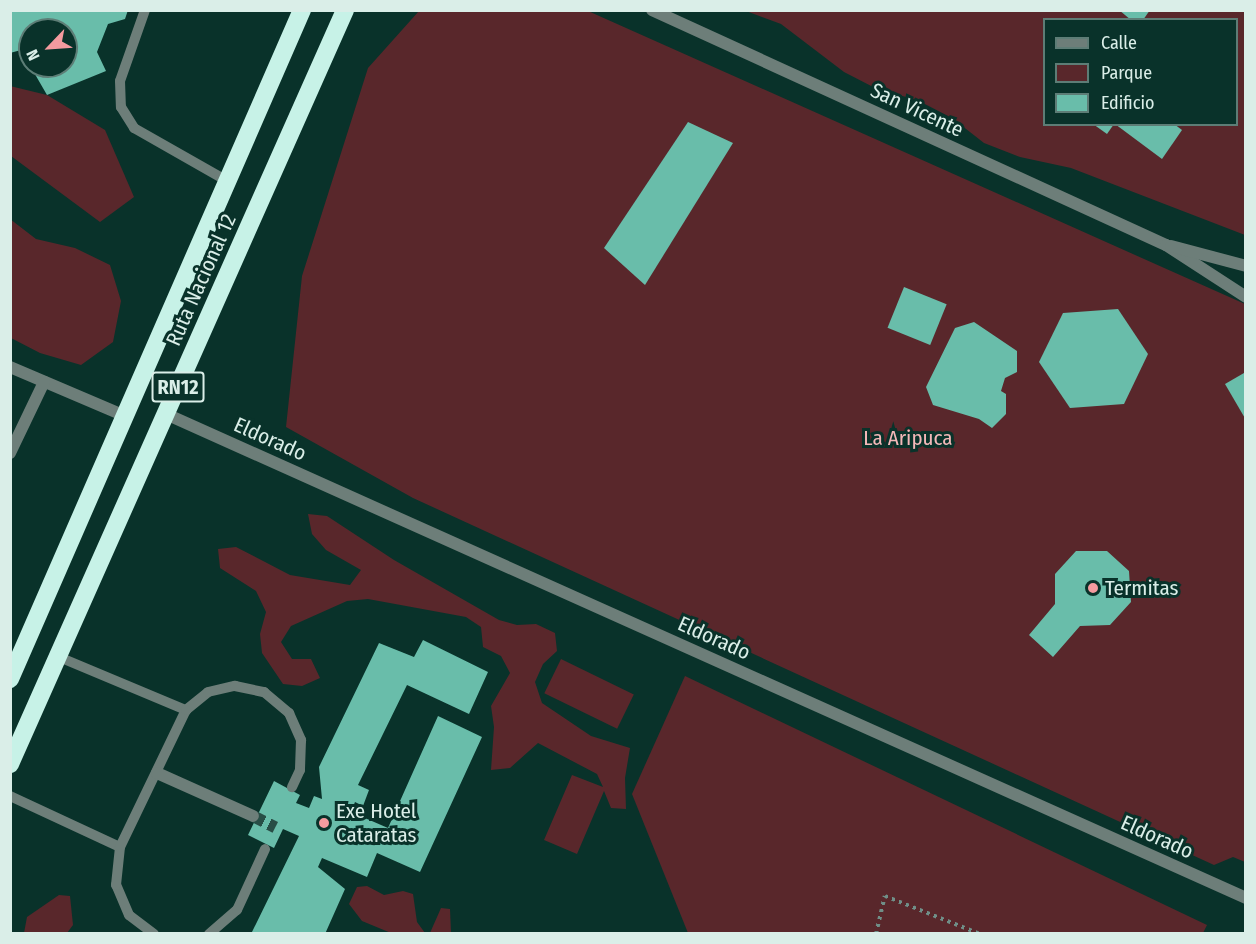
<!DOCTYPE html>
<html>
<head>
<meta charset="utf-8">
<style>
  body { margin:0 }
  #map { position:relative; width:1256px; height:944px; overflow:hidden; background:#09322a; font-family:"Fira Sans Condensed",sans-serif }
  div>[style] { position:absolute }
  .green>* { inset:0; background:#59272b; transform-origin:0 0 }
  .building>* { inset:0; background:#69bdaa; transform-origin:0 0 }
  .street-tunnel>* { height:12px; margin-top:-6px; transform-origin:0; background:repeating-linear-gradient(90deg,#284e46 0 12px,transparent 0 18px) }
  .path>* { height:4px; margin-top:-2px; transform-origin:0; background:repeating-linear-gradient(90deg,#708f88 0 3px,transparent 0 7.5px) }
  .lane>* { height:10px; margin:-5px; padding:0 5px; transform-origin:5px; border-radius:5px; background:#6d7e79 }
  .street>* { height:12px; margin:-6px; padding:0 6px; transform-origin:6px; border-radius:6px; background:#6d7e79 }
  .highway>* { height:18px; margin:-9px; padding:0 9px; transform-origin:9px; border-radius:9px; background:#c7f2e7 }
  .dots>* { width:16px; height:16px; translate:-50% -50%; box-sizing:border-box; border:3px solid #09322a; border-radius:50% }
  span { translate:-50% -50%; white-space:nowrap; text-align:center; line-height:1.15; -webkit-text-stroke:6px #09322a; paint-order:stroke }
  .shield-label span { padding:2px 4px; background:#09322a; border:2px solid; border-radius:4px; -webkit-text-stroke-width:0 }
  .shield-label { font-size:20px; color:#daeee8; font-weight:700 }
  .street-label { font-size:21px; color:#daeee8 }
  .park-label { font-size:21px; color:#f4b8b9 }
  .poi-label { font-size:21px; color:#daeee8 }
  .left { translate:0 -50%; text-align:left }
  .frame { position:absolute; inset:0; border:12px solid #daeee8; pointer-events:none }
  .legend { position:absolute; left:1043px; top:18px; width:195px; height:108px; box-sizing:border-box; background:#09322a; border:2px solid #5d7d76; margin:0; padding:8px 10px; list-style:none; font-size:18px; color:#daeee8 }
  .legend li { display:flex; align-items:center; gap:12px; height:30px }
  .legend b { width:30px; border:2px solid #5d7d76 }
  .north { position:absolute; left:18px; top:18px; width:60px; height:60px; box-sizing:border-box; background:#09322a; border:2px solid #5d7d76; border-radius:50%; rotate:245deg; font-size:16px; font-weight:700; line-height:24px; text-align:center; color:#daeee8 }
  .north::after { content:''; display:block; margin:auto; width:21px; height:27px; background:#f49b9f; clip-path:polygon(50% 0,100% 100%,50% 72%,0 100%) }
</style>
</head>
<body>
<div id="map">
  <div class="green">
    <i style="clip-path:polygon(419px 11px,588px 11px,1245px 304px,1245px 862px,1233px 857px,1214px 865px,413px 498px,286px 427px,302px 276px,368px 68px)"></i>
    <i style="clip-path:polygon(evenodd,746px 11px,1245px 11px,1245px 235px,1071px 168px,1020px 157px,984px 143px,952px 118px,917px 100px,877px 89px,844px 72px,781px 24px,746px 11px,1044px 20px,1236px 20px,1236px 124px,1044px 124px,1044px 20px)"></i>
    <i style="clip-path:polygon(10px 86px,47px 95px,105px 130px,134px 197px,100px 222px,11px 156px)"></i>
    <i style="clip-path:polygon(10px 219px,36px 239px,75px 248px,110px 265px,121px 301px,113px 342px,81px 365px,40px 353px,11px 338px)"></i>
    <i style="clip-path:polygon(308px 514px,327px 516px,394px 560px,499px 620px,517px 625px,536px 624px,555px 633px,557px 651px,543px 664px,535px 682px,542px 703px,591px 736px,630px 748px,625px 778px,626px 809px,611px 808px,604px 791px,577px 854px,544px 840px,572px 775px,603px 787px,597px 774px,538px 743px,510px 768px,491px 770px,494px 727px,491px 706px,510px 673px,501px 656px,483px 647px,481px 627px,466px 617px,368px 599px,347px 601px,291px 626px,281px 642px,292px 659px,311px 659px,320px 678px,302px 686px,283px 684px,262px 653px,260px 634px,266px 612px,256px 591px,220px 568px,218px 549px,236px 547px,290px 575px,350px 585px,361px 570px,326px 550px,312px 534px)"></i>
    <i style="left:561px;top:659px;width:81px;height:38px;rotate:26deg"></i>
    <i style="clip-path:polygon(685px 676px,1207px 925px,1203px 933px,688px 933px,632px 794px)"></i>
    <i style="clip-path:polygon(367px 886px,384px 895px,403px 891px,413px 894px,417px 922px,425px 933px,391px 933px,362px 921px,349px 904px,357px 887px)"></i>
    <i style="clip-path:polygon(59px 895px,70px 896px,73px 925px,67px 933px,24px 933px,27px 917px)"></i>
    <i style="clip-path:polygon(441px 908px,450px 909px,451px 933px,430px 933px)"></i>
  </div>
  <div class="building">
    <i style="clip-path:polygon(evenodd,10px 10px,128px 10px,125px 19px,108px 24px,97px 52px,106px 71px,47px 95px,21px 50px,10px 53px,10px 10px,30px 30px,66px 30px,66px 66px,30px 66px,30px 30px)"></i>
    <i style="clip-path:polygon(1119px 10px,1150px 10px,1143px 20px,1131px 20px)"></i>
    <i style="clip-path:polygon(688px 122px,733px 143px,645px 285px,604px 248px)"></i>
    <i style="clip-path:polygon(1093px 124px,1114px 124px,1107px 134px)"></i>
    <i style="clip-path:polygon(1115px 124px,1174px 124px,1182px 130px,1162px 159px)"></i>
    <i style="left:904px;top:287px;width:46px;height:44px;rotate:22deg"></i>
    <i style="clip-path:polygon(1118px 309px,1148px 354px,1124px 404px,1070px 408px,1039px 362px,1063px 313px)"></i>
    <i style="clip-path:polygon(974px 322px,1017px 351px,1017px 372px,1005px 378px,1001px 391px,1006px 394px,1006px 414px,992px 428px,979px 419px,933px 405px,926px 387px,955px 328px)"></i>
    <i style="clip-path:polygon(1244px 373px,1246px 375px,1246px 420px,1225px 384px)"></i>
    <i style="clip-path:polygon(1076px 551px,1107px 551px,1129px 571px,1131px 602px,1110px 625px,1080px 626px,1053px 657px,1029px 635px,1055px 604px,1055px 574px)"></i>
    <i style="clip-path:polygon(423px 640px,488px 672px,469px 714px,407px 685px,358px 785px,369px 790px,363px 806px,355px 802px,351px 812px,388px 828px,438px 716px,482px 737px,420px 872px,377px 853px,367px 877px,322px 858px,318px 867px,345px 889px,325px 934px,251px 934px,299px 836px,283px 829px,274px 848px,248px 835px,274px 781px,300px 795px,296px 803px,309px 808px,314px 796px,322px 799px,319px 767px,379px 643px,414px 657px)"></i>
  </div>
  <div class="street-tunnel">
    <i style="left:253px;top:816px;width:25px;rotate:27deg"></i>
  </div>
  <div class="path">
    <i style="left:876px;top:934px;width:39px;rotate:-77deg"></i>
    <i style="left:885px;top:896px;width:102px;rotate:21.8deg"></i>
  </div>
  <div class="lane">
    <i style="left:145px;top:10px;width:75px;rotate:109.4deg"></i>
    <i style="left:120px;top:81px;width:26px;rotate:88deg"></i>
    <i style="left:121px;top:107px;width:25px;rotate:58deg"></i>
    <i style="left:134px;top:128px;width:109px;rotate:29.6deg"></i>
    <i style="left:59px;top:657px;width:138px;rotate:22.7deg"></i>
    <i style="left:10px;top:796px;width:121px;rotate:24.9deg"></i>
    <i style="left:154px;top:934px;width:31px;rotate:-143deg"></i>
    <i style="left:129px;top:915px;width:33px;rotate:-113deg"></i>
    <i style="left:116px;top:885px;width:38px;rotate:-84deg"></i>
    <i style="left:120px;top:847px;width:152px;rotate:-64.3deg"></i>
    <i style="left:186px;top:710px;width:28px;rotate:-39deg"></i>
    <i style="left:208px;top:692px;width:28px;rotate:-13deg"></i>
    <i style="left:235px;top:686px;width:30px;rotate:12deg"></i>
    <i style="left:264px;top:692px;width:33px;rotate:40deg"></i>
    <i style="left:289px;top:713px;width:30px;rotate:66deg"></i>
    <i style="left:301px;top:740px;width:30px;rotate:92deg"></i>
    <i style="left:300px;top:770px;width:19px;rotate:115deg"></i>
    <i style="left:209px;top:934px;width:37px;rotate:-41deg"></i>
    <i style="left:237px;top:910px;width:67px;rotate:-65.3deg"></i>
  </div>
  <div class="street">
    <i style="left:652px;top:10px;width:565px;rotate:24.57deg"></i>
    <i style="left:1166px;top:245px;width:95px;rotate:33deg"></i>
    <i style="left:1171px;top:246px;width:78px;rotate:14.9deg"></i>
    <i style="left:10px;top:367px;width:127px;rotate:23.1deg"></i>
    <i style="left:166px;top:414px;width:1183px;rotate:24.14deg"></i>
    <i style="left:10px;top:453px;width:79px;rotate:-64.4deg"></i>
    <i style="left:157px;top:773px;width:105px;rotate:24.1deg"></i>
  </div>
  <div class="highway">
    <i style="left:10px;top:679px;width:730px;rotate:-66.42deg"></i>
    <i style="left:10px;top:764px;width:825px;rotate:-66.04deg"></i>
  </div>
  <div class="dots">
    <i style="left:1093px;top:588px;background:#f49b9f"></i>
    <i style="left:324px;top:823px;background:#f49b9f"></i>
  </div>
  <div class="shield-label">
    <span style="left:178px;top:387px">RN12</span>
  </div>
  <div class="street-label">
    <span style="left:917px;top:110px;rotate:25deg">San Vicente</span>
    <span style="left:201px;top:280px;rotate:-66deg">Ruta Nacional 12</span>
    <span style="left:270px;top:439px;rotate:24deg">Eldorado</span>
    <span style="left:714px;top:638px;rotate:24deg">Eldorado</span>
    <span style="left:1157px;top:837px;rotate:24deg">Eldorado</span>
  </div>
  <div class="park-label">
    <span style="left:908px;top:438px">La Aripuca</span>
  </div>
  <div class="poi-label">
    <span class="left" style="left:1105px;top:588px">Termitas</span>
    <span class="left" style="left:336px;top:823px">Exe Hotel<br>Cataratas</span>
  </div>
  <div class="frame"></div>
  <ul class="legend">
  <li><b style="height:8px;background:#6d7e79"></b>Calle</li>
  <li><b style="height:16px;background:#59272b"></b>Parque</li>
  <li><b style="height:16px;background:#69bdaa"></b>Edificio</li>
  </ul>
  <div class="north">N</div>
</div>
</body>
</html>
